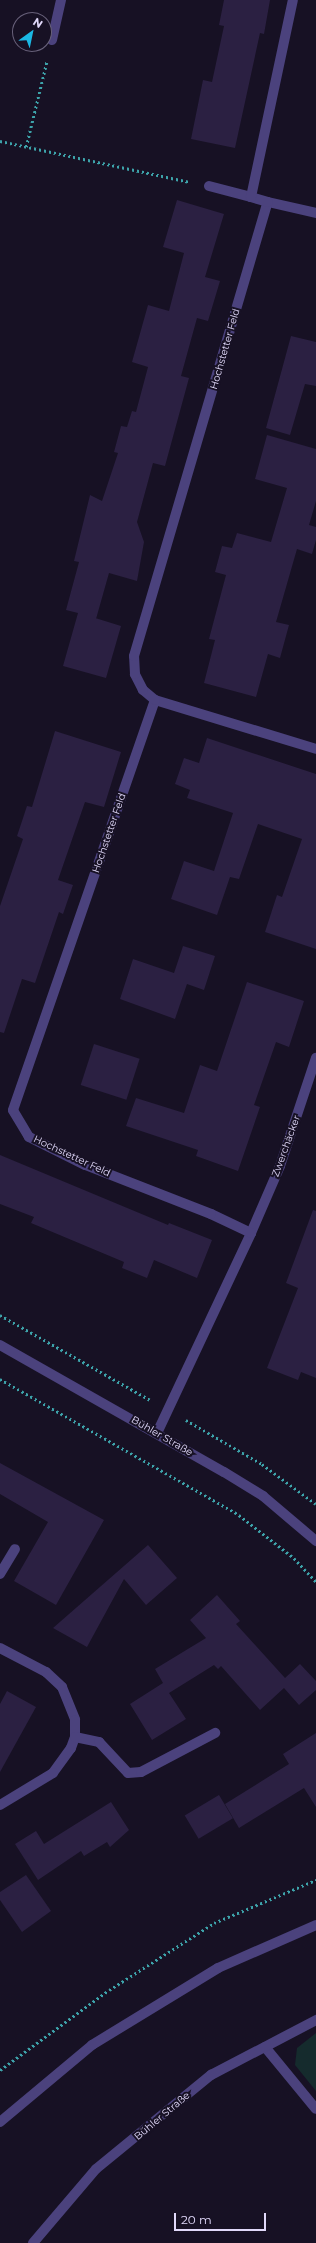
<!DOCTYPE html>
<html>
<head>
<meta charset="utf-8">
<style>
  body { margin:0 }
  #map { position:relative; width:316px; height:2243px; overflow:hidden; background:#171124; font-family:Montserrat,sans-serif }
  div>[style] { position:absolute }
  .green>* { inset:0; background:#152b2d }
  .building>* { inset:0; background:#2b2042; transform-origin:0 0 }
  .path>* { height:2.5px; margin-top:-1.25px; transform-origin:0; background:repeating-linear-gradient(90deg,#3da3aa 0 2px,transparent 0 5px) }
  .minor>* { height:10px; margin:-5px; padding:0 5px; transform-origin:5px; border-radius:5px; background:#4b427d }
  span { translate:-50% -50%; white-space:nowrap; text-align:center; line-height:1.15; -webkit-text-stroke:4px #171124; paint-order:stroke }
  .street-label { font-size:10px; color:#e1d9fa }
  .north { position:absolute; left:12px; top:12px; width:40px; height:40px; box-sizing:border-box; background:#171124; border:1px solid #68617a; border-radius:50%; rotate:33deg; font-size:11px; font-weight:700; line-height:16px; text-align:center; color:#e1d9fa }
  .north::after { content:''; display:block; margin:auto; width:14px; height:18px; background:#1bb8e4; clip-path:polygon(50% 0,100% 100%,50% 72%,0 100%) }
  .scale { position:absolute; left:174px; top:2213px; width:92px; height:18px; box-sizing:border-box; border:2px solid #e1d9fa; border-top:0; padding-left:5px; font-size:12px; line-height:14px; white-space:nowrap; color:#e1d9fa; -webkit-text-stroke:3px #171124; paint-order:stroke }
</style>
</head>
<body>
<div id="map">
  <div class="green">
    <i style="clip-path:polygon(316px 2033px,316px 2091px,295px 2065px,297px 2048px)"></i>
  </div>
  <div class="building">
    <i style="clip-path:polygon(224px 0,270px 0,264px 34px,260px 33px,235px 148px,191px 139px,203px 80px,212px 82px,224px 26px,219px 25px)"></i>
    <i style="clip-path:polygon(177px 200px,224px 214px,205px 277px,220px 281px,208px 321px,197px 318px,181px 376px,189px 378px,165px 466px,153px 463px,137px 522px,144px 542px,137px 581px,109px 573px,96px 619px,92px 617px,121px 626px,106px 678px,63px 666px,78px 613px,66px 610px,79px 562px,74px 561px,90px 495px,102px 501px,118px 453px,114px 452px,121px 426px,127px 427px,132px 411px,136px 412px,148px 367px,132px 362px,148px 305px,169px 311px,184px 253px,163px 247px)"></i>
    <i style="clip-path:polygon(291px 336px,316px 342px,316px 386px,305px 384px,290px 435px,266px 428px)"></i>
    <i style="clip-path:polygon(267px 435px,316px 449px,316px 501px,309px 525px,316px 527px,316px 540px,312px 554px,297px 549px,276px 622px,289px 625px,280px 658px,268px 654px,256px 697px,204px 683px,215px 640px,209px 639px,226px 575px,215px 572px,222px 546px,232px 548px,237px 533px,271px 542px,287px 488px,255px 479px)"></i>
    <i style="clip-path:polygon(55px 731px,121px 752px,104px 807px,85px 802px,58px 880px,73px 885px,63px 914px,59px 912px,35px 983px,22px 979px,4px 1033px,0 1032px,0 906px,23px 839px,17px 836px,27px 806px,32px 807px)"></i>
    <i style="clip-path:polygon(207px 738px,316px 774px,316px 949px,265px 932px,277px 895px,282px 897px,302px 839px,258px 824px,239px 879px,230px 877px,217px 915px,171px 899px,184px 861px,214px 871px,233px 813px,187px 798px,190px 790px,175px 784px,184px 758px,199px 763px)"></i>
    <i style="clip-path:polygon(183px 946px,215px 956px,204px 990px,187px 984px,175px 1019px,120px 999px,133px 959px,174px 973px)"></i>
    <i style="clip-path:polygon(247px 982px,304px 1001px,289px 1047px,276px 1042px,254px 1105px,260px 1107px,238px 1171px,196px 1156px,198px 1150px,126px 1126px,136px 1098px,184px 1113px,200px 1065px,217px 1071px)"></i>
    <i style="left:94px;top:1044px;width:48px;height:43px;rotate:18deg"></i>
    <i style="clip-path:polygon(0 1155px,168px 1225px,169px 1223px,212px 1240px,197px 1278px,154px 1260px,147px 1278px,122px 1268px,124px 1262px,31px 1223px,34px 1217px,0 1204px)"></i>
    <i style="clip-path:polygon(313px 1210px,316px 1211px,316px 1378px,301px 1372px,298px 1380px,267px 1368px,298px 1288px,286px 1283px)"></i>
    <i style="clip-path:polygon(0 1463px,104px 1520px,56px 1605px,14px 1581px,48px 1522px,0 1494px)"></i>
    <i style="clip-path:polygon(148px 1545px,177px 1578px,146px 1605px,124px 1579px,87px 1647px,53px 1628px)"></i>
    <i style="clip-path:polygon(217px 1595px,240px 1621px,236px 1624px,285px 1678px,300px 1664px,316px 1681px,316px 1690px,299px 1705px,284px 1688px,260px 1710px,221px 1666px,218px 1669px,214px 1665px,169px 1693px,186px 1719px,152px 1740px,130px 1704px,163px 1683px,155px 1669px,206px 1638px,190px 1620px)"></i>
    <i style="clip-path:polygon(7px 1691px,36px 1707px,0 1772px,0 1704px)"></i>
    <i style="clip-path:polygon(316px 1733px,316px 1807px,304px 1788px,239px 1828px,225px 1804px,289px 1764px,283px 1754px)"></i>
    <i style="left:219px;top:1795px;width:27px;height:40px;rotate:59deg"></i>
    <i style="clip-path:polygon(111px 1802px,129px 1830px,110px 1847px,107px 1842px,84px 1856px,81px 1851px,38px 1880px,15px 1844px,36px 1831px,44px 1844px)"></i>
    <i style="clip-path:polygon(26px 1875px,51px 1911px,22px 1932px,0 1900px,0 1892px)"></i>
  </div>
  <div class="path">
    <i style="left:0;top:141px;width:193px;rotate:12.2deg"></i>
    <i style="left:26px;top:147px;width:89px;rotate:-76.4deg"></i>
    <i style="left:0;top:1315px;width:172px;rotate:29.5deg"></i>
    <i style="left:0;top:1379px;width:275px;rotate:29.6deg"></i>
    <i style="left:239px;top:1515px;width:70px;rotate:38deg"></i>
    <i style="left:294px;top:1558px;width:33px;rotate:47deg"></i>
    <i style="left:186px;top:1420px;width:88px;rotate:30.1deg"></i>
    <i style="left:262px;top:1464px;width:67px;rotate:36.5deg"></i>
    <i style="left:0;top:2070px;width:135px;rotate:-36.3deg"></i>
    <i style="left:109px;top:1990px;width:125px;rotate:-32.5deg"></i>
    <i style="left:214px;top:1923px;width:111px;rotate:-22.9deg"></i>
  </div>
  <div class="minor">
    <i style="left:52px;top:40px;width:41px;rotate:-77.3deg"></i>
    <i style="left:209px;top:186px;width:43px;rotate:14.7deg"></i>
    <i style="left:268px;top:202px;width:49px;rotate:12.9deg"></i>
    <i style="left:155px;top:700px;width:168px;rotate:16.9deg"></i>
    <i style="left:251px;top:1233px;width:73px;rotate:-66.6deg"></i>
    <i style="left:280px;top:1166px;width:114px;rotate:-71.6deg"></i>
    <i style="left:0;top:1345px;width:257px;rotate:29.6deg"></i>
    <i style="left:224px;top:1472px;width:46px;rotate:31.6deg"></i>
    <i style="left:263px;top:1496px;width:70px;rotate:40.3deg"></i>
    <i style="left:157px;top:1433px;width:221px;rotate:-64.8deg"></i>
    <i style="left:251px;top:1233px;width:44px;rotate:-154.6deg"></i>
    <i style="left:211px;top:1214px;width:135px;rotate:-158.7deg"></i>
    <i style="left:85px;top:1165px;width:63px;rotate:-153.4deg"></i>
    <i style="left:29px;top:1137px;width:31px;rotate:-121deg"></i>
    <i style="left:13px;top:1110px;width:434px;rotate:-70.9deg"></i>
    <i style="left:155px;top:700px;width:16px;rotate:-140deg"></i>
    <i style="left:143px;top:690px;width:18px;rotate:-117deg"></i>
    <i style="left:135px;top:674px;width:18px;rotate:-93deg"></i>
    <i style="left:134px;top:656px;width:473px;rotate:-73.6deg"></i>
    <i style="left:268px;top:202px;width:18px;rotate:-164deg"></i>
    <i style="left:251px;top:197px;width:201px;rotate:-78deg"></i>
    <i style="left:0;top:1574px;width:29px;rotate:-59deg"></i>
    <i style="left:0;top:1648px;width:52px;rotate:27.6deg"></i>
    <i style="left:46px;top:1672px;width:22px;rotate:43deg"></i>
    <i style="left:62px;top:1687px;width:35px;rotate:68deg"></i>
    <i style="left:75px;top:1720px;width:17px;rotate:90deg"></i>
    <i style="left:75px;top:1737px;width:12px;rotate:110deg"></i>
    <i style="left:71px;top:1748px;width:31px;rotate:126deg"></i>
    <i style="left:53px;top:1773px;width:62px;rotate:148.9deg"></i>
    <i style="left:75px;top:1737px;width:25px;rotate:12deg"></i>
    <i style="left:99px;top:1742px;width:42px;rotate:46.9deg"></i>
    <i style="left:128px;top:1773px;width:13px;rotate:-4deg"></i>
    <i style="left:141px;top:1772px;width:84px;rotate:-27.8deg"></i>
    <i style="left:265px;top:2047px;width:80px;rotate:50.6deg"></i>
    <i style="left:0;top:2122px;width:120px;rotate:-39.9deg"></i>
    <i style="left:92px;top:2045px;width:148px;rotate:-31.4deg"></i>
    <i style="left:218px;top:1968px;width:107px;rotate:-23.7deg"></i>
    <i style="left:33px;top:2243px;width:97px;rotate:-49.6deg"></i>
    <i style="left:96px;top:2169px;width:149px;rotate:-39.3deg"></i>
    <i style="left:211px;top:2075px;width:119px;rotate:-27.6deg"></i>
  </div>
  <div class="street-label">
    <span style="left:225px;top:349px;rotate:-74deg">Hochstetter Feld</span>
    <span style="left:109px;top:833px;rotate:-71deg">Hochstetter Feld</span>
    <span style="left:286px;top:1146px;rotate:-70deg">Zwerchäcker</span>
    <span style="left:72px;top:1156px;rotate:25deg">Hochstetter Feld</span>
    <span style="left:162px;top:1436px;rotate:30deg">Bühler Straße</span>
    <span style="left:162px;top:2116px;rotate:-40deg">Bühler Straße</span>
  </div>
  <div class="north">N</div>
  <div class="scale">20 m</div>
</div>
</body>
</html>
